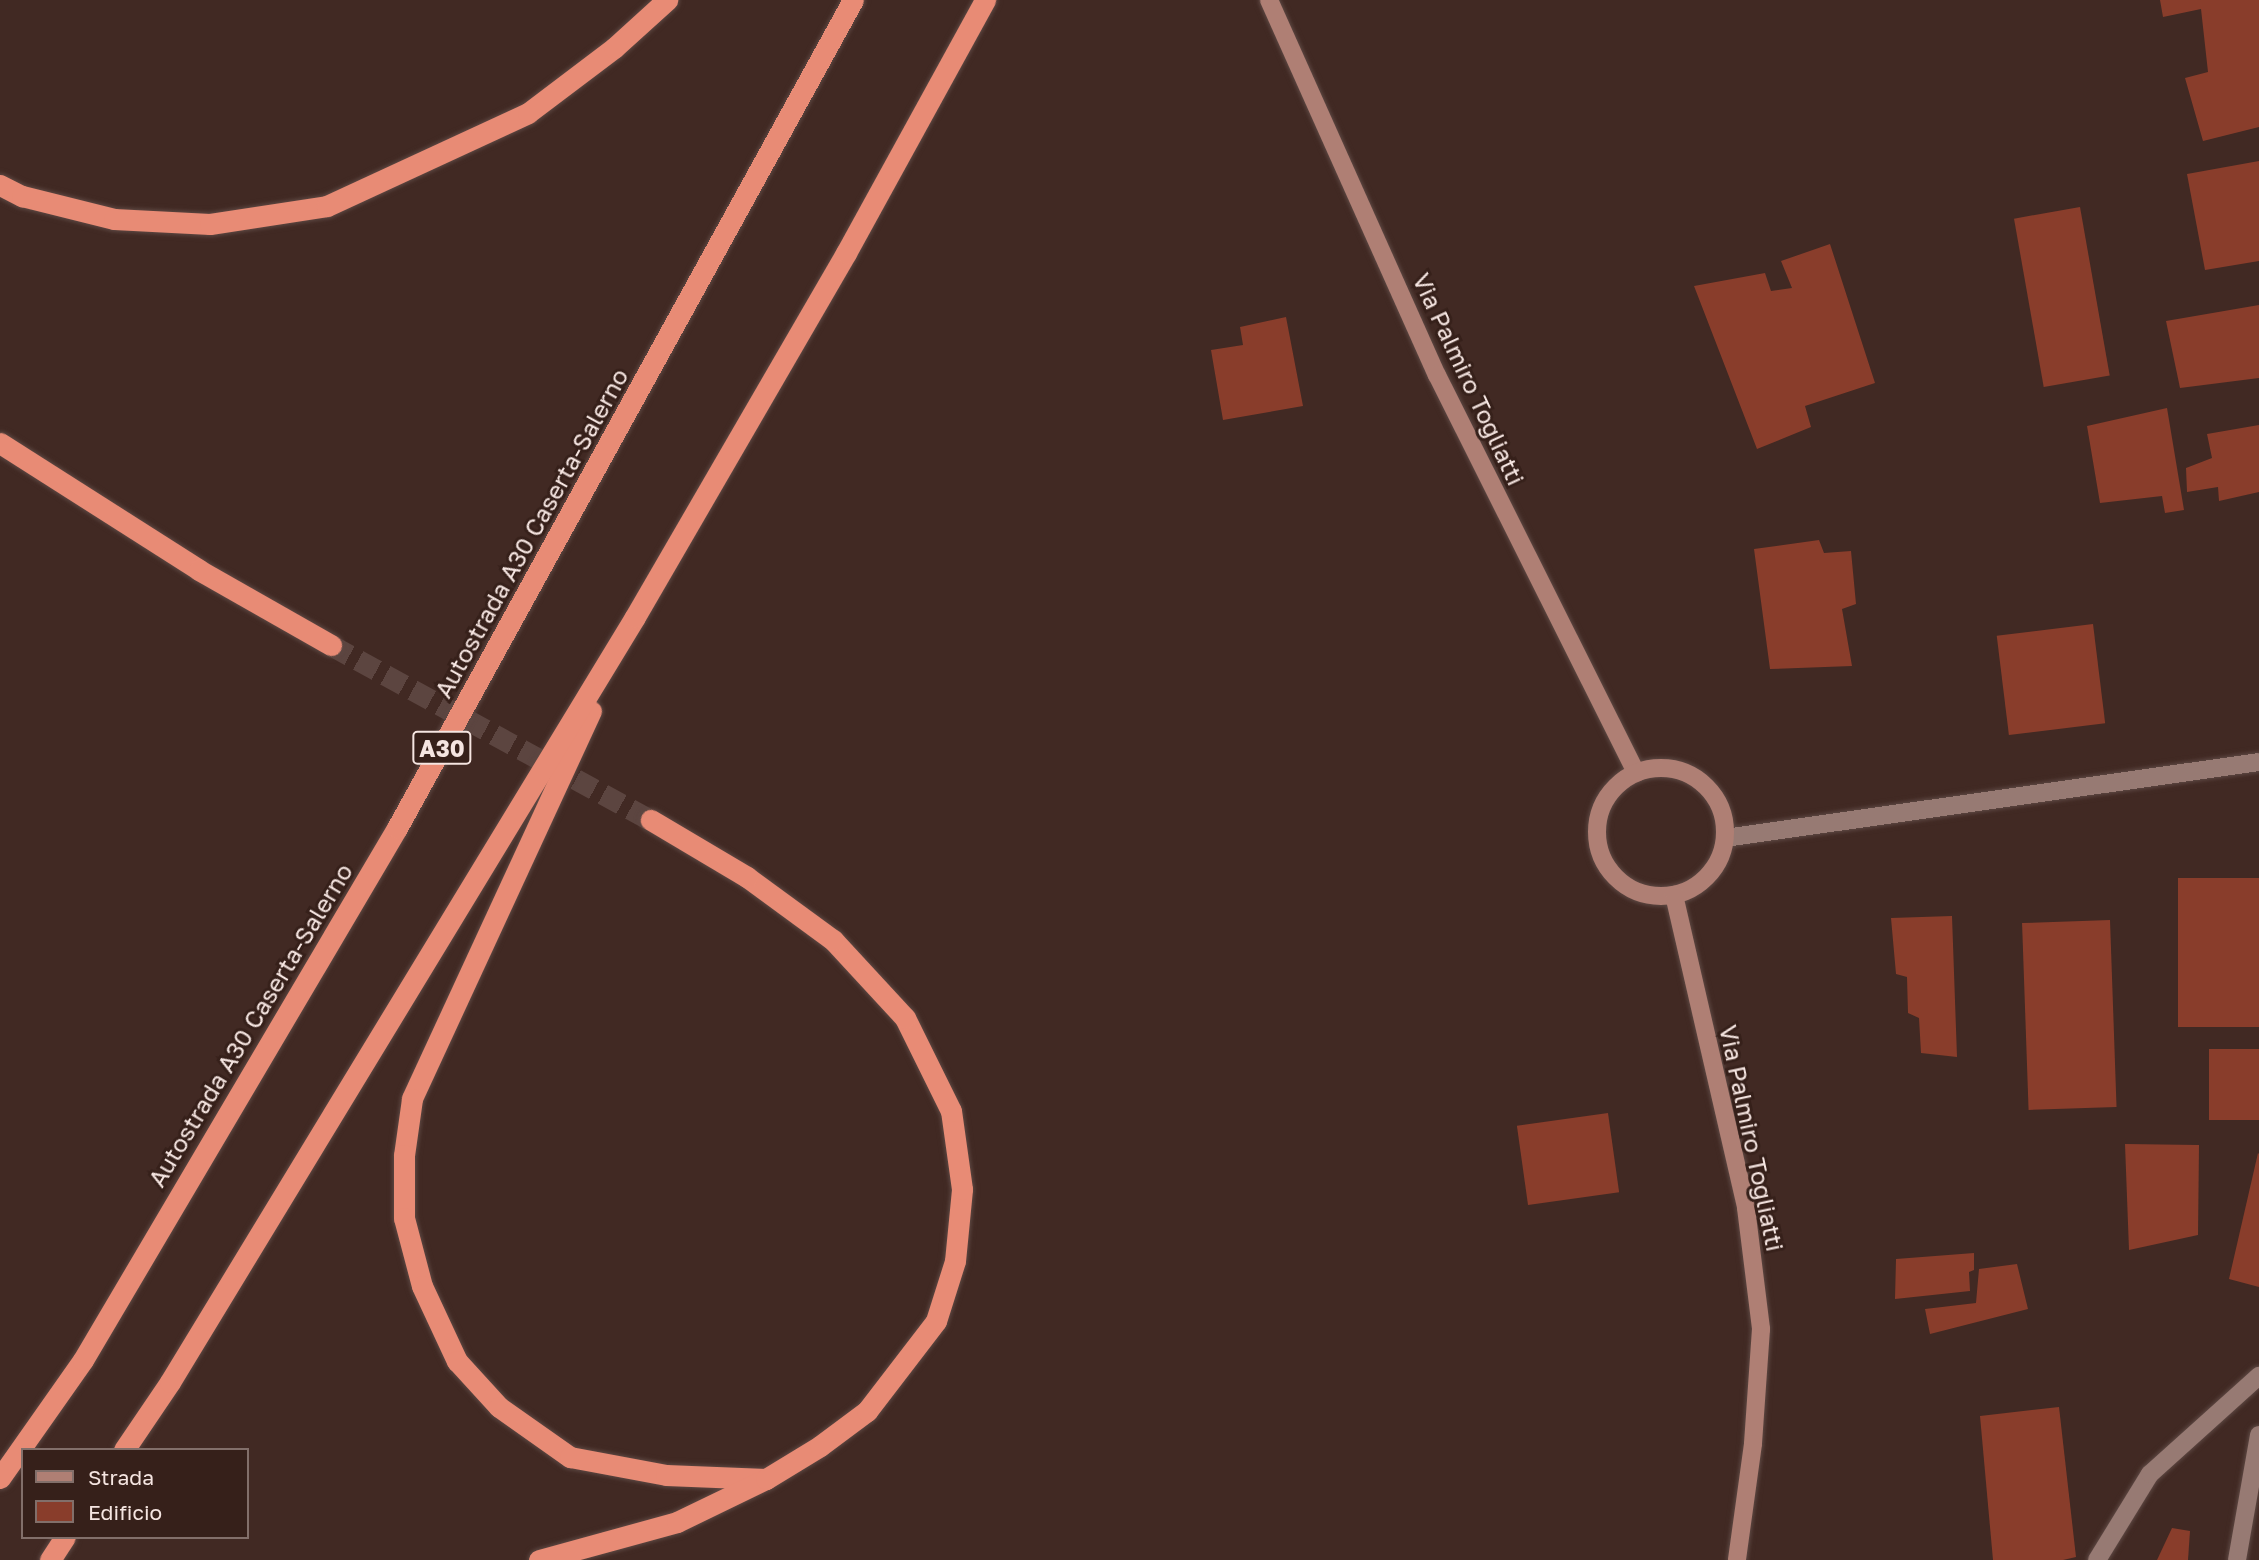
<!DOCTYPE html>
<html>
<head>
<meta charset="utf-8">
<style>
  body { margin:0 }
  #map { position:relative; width:2259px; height:1560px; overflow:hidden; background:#412923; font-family:"Golos Text",sans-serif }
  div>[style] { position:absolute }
  .building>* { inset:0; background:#893d2b; transform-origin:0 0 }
  .highway-tunnel>* { height:21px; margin-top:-10.5px; transform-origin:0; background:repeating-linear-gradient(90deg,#5c4540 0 21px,transparent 0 31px) }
  .roads { filter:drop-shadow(0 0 2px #5d4843) drop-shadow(0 0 2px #5d4843) }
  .street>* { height:18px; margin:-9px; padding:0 9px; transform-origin:9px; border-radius:9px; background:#977a73 }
  .secondary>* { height:18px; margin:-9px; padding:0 9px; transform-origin:9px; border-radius:9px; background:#af7f74 }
  .secondary>.ring { margin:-9px; padding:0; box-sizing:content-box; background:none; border:18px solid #af7f74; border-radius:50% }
  .highway>* { height:21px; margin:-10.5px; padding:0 10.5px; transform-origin:10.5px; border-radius:10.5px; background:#e88b75 }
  span { translate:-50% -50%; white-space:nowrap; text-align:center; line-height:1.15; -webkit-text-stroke:6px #36201a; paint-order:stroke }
  .shield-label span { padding:2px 5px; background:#36201a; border:2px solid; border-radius:5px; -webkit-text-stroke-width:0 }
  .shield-label { font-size:23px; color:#f5e5e1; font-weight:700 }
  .street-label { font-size:24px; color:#f5e5e1 }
  .legend { position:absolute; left:21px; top:1448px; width:228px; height:91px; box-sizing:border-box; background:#36201a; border:2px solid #826f6a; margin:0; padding:9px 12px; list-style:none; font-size:21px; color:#f5e5e1 }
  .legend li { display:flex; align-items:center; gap:14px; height:35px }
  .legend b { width:35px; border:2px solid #826f6a }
</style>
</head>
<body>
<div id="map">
  <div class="building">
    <i style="clip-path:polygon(2160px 0,2259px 0,2259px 127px,2203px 141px,2185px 78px,2208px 72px,2201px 9px,2163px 17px)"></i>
    <i style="clip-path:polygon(2259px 161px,2259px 261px,2205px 270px,2187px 174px)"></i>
    <i style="left:2080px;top:207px;width:171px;height:67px;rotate:80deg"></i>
    <i style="clip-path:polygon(1830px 244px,1875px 383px,1805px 406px,1811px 427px,1757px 449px,1694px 286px,1765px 273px,1771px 291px,1792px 288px,1781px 261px)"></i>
    <i style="clip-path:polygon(2259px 305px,2259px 378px,2180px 388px,2166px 321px)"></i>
    <i style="clip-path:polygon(1286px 317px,1303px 406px,1223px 420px,1211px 350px,1243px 345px,1240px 327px)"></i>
    <i style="clip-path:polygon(2167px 408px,2184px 510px,2165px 513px,2162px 496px,2100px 503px,2087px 426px)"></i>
    <i style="clip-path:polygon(2259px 425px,2259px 492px,2219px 501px,2218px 487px,2187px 492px,2186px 468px,2212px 458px,2207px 434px)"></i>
    <i style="clip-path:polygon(1819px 540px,1824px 553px,1851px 551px,1856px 604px,1842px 609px,1852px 666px,1770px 669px,1754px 549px)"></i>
    <i style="left:2093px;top:624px;width:100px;height:97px;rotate:83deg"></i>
    <i style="left:2259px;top:878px;width:149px;height:81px;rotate:90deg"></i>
    <i style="clip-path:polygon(1952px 916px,1957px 1057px,1921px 1053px,1919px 1018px,1908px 1013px,1907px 977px,1896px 974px,1891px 918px)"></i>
    <i style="left:2110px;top:920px;width:187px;height:88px;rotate:88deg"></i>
    <i style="left:2209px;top:1049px;width:50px;height:71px"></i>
    <i style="left:1608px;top:1113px;width:80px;height:92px;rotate:82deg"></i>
    <i style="clip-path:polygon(2125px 1144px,2199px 1145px,2198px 1235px,2129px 1250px)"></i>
    <i style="clip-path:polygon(2258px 1153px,2259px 1154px,2259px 1287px,2229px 1279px)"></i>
    <i style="clip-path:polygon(1974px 1253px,1974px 1270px,1969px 1272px,1970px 1291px,1895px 1299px,1896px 1259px)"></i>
    <i style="clip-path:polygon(2017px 1264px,2028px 1309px,1930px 1334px,1925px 1309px,1976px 1303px,1979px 1269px)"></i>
    <i style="clip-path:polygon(2059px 1407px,2076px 1557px,2063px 1560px,1993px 1560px,1980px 1416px)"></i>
    <i style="clip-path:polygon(2172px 1528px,2190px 1531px,2188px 1560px,2157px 1560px)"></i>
  </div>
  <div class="highway-tunnel">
    <i style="left:331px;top:645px;width:365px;rotate:28.7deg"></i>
  </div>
  <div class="roads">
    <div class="street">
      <i style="left:1725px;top:838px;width:539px;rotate:-8.1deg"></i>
      <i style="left:2097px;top:1560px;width:101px;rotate:-58.4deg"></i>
      <i style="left:2150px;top:1474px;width:147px;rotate:-42deg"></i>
      <i style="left:2237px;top:1560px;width:127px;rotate:-80deg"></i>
    </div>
    <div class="secondary">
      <i style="left:1269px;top:0;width:411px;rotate:65.9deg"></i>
      <i style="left:1437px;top:375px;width:445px;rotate:63.4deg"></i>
      <i class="ring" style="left:1597px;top:768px;width:110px;height:110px"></i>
      <i style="left:1674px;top:895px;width:321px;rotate:77deg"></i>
      <i style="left:1746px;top:1208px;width:122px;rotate:82.9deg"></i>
      <i style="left:1761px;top:1329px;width:115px;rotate:94deg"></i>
      <i style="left:1753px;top:1444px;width:117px;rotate:97.9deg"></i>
    </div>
    <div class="highway">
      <i style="left:0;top:185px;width:25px;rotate:27deg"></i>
      <i style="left:22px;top:196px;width:95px;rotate:14deg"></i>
      <i style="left:114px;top:219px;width:96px;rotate:3deg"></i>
      <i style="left:210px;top:224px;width:118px;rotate:-8.7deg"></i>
      <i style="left:327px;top:206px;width:221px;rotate:-24.8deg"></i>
      <i style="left:528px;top:113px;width:108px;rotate:-37.1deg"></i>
      <i style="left:614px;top:48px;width:72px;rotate:-42.2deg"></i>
      <i style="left:0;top:443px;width:236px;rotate:32.5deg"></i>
      <i style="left:199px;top:570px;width:152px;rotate:29.6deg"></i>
      <i style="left:591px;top:711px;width:427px;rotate:114.8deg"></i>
      <i style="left:412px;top:1099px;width:57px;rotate:98.1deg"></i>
      <i style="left:404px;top:1155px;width:63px;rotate:90deg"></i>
      <i style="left:404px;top:1218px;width:70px;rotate:75.2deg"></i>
      <i style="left:422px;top:1286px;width:83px;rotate:65deg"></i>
      <i style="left:457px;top:1361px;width:62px;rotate:47.6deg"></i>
      <i style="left:499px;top:1407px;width:87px;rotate:35.2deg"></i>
      <i style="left:570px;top:1457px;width:98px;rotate:10.6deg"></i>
      <i style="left:666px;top:1475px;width:100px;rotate:2.3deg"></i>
      <i style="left:124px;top:1450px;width:82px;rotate:-55.9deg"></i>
      <i style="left:170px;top:1382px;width:895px;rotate:-58.71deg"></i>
      <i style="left:635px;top:617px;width:421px;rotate:-59.9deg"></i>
      <i style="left:846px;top:253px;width:289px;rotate:-61.2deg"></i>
      <i style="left:0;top:1478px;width:144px;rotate:-54.9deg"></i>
      <i style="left:83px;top:1360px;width:618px;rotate:-59.45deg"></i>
      <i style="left:397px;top:828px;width:945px;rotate:-61.16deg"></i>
      <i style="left:50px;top:1560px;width:27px;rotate:-57deg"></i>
      <i style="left:539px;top:1560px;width:143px;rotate:-15.4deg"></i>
      <i style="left:677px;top:1522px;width:99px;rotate:-25.8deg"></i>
      <i style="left:766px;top:1479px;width:63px;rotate:-31.4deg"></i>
      <i style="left:820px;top:1446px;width:59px;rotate:-36.7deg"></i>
      <i style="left:867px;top:1411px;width:113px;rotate:-52.5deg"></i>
      <i style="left:936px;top:1321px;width:63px;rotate:-72.4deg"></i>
      <i style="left:955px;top:1261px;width:72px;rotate:-84.4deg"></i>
      <i style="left:962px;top:1189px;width:79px;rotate:-98deg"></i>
      <i style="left:951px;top:1111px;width:104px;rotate:-116.3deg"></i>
      <i style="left:905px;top:1018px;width:106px;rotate:-132.7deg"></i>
      <i style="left:833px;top:940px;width:107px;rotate:-143.8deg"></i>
      <i style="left:747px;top:877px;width:112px;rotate:-149.3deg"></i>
    </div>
  </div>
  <div class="shield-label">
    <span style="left:442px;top:748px">A30</span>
  </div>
  <div class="street-label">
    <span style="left:1469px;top:379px;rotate:65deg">Via Palmiro Togliatti</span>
    <span style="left:531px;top:533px;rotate:-61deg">Autostrada A30 Caserta-Salerno</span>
    <span style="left:250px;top:1025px;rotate:-59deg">Autostrada A30 Caserta-Salerno</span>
    <span style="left:1752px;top:1138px;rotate:78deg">Via Palmiro Togliatti</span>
  </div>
  <ul class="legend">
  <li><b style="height:9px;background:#af7f74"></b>Strada</li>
  <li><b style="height:19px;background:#893d2b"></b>Edificio</li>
  </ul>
</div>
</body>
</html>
